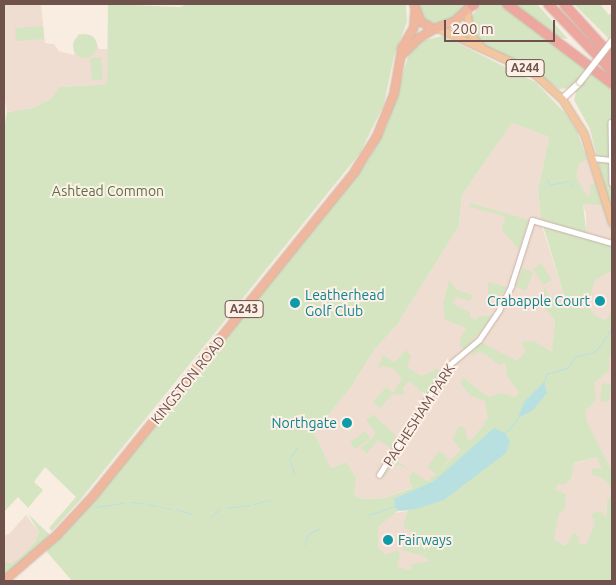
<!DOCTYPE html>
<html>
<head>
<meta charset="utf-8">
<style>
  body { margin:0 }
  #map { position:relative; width:616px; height:585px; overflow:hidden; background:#f9ede2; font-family:Ubuntu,sans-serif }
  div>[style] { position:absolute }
  .residential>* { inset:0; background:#f0ddd1 }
  .green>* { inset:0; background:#d5e5c2; transform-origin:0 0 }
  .round { border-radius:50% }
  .water>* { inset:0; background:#b9e0e0 }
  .stream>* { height:1px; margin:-0.5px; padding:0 0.5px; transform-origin:0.5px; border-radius:0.5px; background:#b9e0e0 }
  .roads { filter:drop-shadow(0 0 1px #c8b3aa) drop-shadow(0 0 1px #c8b3aa) }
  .minor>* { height:4.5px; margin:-2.25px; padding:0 2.25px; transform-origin:2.25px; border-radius:2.25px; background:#fff }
  .secondary>* { height:6px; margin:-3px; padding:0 3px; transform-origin:3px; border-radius:3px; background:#fff }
  .primary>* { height:7px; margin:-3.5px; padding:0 3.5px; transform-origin:3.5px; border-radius:3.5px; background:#f2c7a0 }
  .trunk>* { height:8px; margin:-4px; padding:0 4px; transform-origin:4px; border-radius:4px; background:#f0b79f }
  .motorway>* { height:9px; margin:-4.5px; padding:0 4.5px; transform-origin:4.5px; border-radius:4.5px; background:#eea79e }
  .bridges { filter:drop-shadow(0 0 1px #ceb5aa) drop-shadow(0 0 1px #ceb5aa) }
  .secondary-bridge>* { height:6px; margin:-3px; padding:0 3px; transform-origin:3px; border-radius:3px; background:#fff }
  .dots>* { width:14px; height:14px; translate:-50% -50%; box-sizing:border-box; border:2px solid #fdf1e7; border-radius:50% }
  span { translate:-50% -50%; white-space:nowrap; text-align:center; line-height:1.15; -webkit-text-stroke:4px #fdf1e7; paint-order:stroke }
  .shield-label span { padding:1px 4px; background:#fdf1e7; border:1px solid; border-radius:4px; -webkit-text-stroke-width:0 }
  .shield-label { font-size:12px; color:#6e524b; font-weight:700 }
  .park-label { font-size:14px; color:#597245 }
  .culture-label { font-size:14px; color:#0d838f }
  .left { translate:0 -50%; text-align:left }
  .right { translate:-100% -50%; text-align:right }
  .street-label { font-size:14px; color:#6e524b }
  .frame { position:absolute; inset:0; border:5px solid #6e524b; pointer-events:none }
  .scale { position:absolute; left:444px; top:20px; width:111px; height:22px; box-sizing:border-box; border:2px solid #6e524b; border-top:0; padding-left:6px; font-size:15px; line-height:18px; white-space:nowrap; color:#6e524b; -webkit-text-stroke:4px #fdf1e7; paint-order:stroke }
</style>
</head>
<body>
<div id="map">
  <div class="residential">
    <i style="clip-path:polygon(4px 4px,41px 4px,45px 43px,54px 44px,59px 51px,74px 55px,78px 34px,93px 36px,99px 49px,108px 49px,107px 84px,59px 87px,52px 98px,33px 108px,7px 112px,4px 94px)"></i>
    <i style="clip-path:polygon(610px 117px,612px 119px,612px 471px,586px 421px,586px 351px,592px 320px,587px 306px,586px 214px,574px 177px,572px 151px,585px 151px,601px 200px,606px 199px)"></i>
    <i style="clip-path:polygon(512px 123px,549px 137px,538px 190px,542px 226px,565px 299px,555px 320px,551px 367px,483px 422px,486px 424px,453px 460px,426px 482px,385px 498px,362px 499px,354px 495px,346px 462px,331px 468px,314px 433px,351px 387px,375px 349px,397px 325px,459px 226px,462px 195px)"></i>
    <i style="clip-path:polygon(505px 428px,568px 465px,600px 456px,612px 479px,612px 495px,607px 501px,606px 517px,612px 527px,612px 560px,591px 560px,465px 489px,456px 498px,478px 519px,467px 543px,462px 568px,380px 577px,360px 522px,377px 516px,420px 509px,455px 494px,510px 448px,510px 442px,503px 432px)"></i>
    <i style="clip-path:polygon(26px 515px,39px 532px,35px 542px,18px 559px,21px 563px,4px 566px,4px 535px,9px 534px)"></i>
  </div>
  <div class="green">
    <i style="clip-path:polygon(108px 4px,180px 7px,187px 4px,406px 4px,407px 22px,394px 56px,384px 104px,360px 153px,80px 500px,52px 531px,49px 528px,76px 497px,45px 467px,34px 482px,43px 490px,28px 508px,18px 497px,4px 512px,4px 129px,7px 112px,33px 108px,52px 98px,59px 87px,107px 84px)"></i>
    <i style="clip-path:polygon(416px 4px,468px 4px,452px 19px,437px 24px,421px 19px)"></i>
    <i style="clip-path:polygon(482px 4px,500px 4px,510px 9px,612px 88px,612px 215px,590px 129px,574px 100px,576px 93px,571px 88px,559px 89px,524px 64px,482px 45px,471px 30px,471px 17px)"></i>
    <i style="clip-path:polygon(512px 4px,537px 4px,568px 39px,558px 37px)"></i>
    <i style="clip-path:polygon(574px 4px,600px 4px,609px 15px,612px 12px,612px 33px,609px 39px)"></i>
    <i style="left:43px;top:26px;width:13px;height:28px;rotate:86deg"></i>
    <i class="round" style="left:73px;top:34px;width:24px;height:24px"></i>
    <i style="clip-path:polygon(evenodd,443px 36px,535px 82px,565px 113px,577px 131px,587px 160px,579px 163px,576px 176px,586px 195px,590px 196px,590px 185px,595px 184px,602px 205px,583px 204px,587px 238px,612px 245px,612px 271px,595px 280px,587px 306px,597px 317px,606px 320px,612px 311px,612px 353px,609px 357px,609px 371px,594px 383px,596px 400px,586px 410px,586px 420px,612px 471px,612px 488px,601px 477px,593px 475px,591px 468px,602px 469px,597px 457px,574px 463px,571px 479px,565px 484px,557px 484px,556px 490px,566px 494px,565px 509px,559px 514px,554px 539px,566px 546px,574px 532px,580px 539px,577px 543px,586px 545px,595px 523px,591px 514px,600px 511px,606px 517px,607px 501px,612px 495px,612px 581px,72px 581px,47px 552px,47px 549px,98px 494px,248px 311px,257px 309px,254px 303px,260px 294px,369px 159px,387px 125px,409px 54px,421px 41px,443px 36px,512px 123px,549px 137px,538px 190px,541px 219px,565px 299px,562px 303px,550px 297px,544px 287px,542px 305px,555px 320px,552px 352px,534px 341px,521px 342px,526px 351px,517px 361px,481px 342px,470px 353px,473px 356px,479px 352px,485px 354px,499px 365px,505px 362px,507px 376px,519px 393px,514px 397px,500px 393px,489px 397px,463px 378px,460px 383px,471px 396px,485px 401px,488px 418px,483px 422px,485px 424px,471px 440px,467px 439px,465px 428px,459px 426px,452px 439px,461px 450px,439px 471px,449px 459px,439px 451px,427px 467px,436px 474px,427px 481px,395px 460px,377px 484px,392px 468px,399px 465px,412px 471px,409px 478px,412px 488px,385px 498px,362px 499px,354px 495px,356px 478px,346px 462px,331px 468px,314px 433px,351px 387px,375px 349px,397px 325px,459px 226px,462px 195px,512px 123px,443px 36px,408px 510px,403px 526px,412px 532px,411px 539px,401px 550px,424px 556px,430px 561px,411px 564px,412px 570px,397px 567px,400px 554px,397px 550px,386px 555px,378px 547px,378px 527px,398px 511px,408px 510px)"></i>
    <i style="left:101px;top:57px;width:23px;height:11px;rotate:85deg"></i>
    <i style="clip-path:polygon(470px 203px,526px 219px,528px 221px,519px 250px,502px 230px,505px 216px,470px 207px)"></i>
    <i style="left:541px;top:263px;width:20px;height:10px;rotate:57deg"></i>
    <i style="left:523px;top:268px;width:11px;height:20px;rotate:22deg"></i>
    <i style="clip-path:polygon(449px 280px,457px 290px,473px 295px,470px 301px,456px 297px,453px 304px,470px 312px,470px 317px,475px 320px,479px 316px,493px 316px,465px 349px,460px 346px,460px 339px,466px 328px,445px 320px,443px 304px)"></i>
    <i style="clip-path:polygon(488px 282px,507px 287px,499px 298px,494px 299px,488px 295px)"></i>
    <i style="clip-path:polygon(406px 350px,411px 356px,407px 367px,421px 376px,437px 369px,442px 371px,426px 397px,410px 381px,403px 387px,404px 395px,393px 394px,380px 408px,373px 402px,386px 387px,393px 393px,402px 379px,393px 368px,381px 366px,377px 370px,383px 355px,395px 362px)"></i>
    <i style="left:602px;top:383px;width:9px;height:18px;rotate:6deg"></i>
    <i style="clip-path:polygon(373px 414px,396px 436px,398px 441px,394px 450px,378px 440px,367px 453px,360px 448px,374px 437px,375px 432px,366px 420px)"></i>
    <i style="left:365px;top:431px;width:9px;height:19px;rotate:54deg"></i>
    <i style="clip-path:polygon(28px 514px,50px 535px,4px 578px,4px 561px,11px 564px,18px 559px,35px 542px,39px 532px)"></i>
  </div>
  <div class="water">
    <i style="clip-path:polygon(544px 382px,547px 393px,532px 411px,518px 418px,524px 402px)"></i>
    <i style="clip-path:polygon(494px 428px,505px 433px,510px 442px,506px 453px,444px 500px,416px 509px,400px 511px,395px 508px,394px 499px,434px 481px)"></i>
  </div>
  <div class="stream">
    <i style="left:547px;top:179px;width:7px;rotate:63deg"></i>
    <i style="left:550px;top:185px;width:17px;rotate:-13deg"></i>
    <i style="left:569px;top:182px;width:4px;rotate:45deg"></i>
    <i style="left:544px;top:382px;width:8px;rotate:-76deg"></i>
    <i style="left:546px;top:374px;width:22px;rotate:-16deg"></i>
    <i style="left:567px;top:368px;width:15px;rotate:-53deg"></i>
    <i style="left:576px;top:356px;width:16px;rotate:-11deg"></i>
    <i style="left:592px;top:353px;width:8px;rotate:-40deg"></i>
    <i style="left:598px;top:348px;width:24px;rotate:-55deg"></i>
    <i style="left:505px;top:433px;width:20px;rotate:-49deg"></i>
    <i style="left:289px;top:459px;width:14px;rotate:-56deg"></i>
    <i style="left:290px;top:462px;width:12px;rotate:70deg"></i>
    <i style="left:130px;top:502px;width:12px;rotate:5deg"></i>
    <i style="left:146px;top:504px;width:11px;rotate:10deg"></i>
    <i style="left:254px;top:504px;width:16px;rotate:-15deg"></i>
    <i style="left:95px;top:507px;width:28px;rotate:-8deg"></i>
    <i style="left:161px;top:507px;width:10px;rotate:11deg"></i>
    <i style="left:226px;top:508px;width:24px;rotate:-7deg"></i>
    <i style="left:177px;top:509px;width:15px;rotate:20deg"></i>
    <i style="left:368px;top:515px;width:28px;rotate:-19deg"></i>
    <i style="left:210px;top:518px;width:13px;rotate:-45deg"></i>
    <i style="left:305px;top:545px;width:10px;rotate:-79deg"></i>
    <i style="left:307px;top:535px;width:13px;rotate:-29deg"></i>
  </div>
  <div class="roads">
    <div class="minor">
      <i style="left:611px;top:122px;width:61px;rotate:89.1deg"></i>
      <i style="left:592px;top:158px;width:19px;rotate:6deg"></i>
      <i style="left:379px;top:475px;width:129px;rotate:-57.7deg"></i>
      <i style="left:448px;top:366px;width:40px;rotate:-40deg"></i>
      <i style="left:479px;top:340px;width:36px;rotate:-56deg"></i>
      <i style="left:499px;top:310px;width:27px;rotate:-63deg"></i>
      <i style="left:511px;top:286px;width:69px;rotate:-72.3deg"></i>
      <i style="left:532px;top:220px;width:83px;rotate:16deg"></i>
    </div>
    <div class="secondary">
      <i style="left:562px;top:99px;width:25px;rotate:-43deg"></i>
    </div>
    <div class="primary">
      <i style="left:467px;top:12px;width:21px;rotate:85deg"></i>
      <i style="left:469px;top:33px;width:20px;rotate:49deg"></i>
      <i style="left:438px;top:28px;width:102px;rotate:24.8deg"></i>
      <i style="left:531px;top:71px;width:42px;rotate:42.1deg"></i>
      <i style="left:562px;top:99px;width:41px;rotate:57.8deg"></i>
      <i style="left:584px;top:134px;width:93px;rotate:72.5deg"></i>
    </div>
    <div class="trunk">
      <i style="left:414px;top:4px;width:19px;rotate:69deg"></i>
      <i style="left:421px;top:22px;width:15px;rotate:28deg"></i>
      <i style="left:434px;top:29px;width:22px;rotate:-21deg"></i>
      <i style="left:455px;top:21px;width:25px;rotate:-43deg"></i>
      <i style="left:402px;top:55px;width:24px;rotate:-45deg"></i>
      <i style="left:419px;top:38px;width:17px;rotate:-31deg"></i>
      <i style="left:4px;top:581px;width:69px;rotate:-40.9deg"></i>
      <i style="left:56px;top:536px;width:56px;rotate:-47.2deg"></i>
      <i style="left:94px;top:495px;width:416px;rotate:-51.1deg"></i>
      <i style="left:355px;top:171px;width:41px;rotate:-57.8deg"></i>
      <i style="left:377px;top:136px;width:45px;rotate:-68deg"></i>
      <i style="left:394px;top:94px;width:47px;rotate:-80.1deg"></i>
      <i style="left:402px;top:48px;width:24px;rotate:-60deg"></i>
      <i style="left:414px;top:27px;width:16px;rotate:-86deg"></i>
    </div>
    <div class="motorway">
      <i style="left:507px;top:4px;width:131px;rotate:37deg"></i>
      <i style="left:548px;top:4px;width:93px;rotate:46.3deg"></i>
      <i style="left:564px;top:4px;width:72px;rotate:47.8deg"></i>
      <i style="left:472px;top:5px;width:2px;rotate:-27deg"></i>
    </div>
  </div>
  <div class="bridges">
    <div class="secondary-bridge">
      <i style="left:580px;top:82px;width:52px;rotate:-52deg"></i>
    </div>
  </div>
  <div class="dots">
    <i style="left:600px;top:301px;background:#0f9aa8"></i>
    <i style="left:295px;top:303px;background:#0f9aa8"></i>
    <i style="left:347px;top:423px;background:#0f9aa8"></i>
    <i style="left:388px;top:540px;background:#0f9aa8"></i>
  </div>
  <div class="shield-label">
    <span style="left:525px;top:68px">A244</span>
    <span style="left:244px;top:309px">A243</span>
  </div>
  <div class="park-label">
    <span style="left:108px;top:191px">Ashtead Common</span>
  </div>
  <div class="culture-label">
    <span class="left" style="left:305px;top:303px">Leatherhead<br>Golf Club</span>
    <span class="right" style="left:590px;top:301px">Crabapple Court</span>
    <span class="right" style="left:337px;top:423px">Northgate</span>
    <span class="left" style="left:398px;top:540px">Fairways</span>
  </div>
  <div class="street-label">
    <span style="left:188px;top:380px;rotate:-51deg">KINGSTON ROAD</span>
    <span style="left:419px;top:415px;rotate:-57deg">PACHESHAM PARK</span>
  </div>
  <div class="frame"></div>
  <div class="scale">200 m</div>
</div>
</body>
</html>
